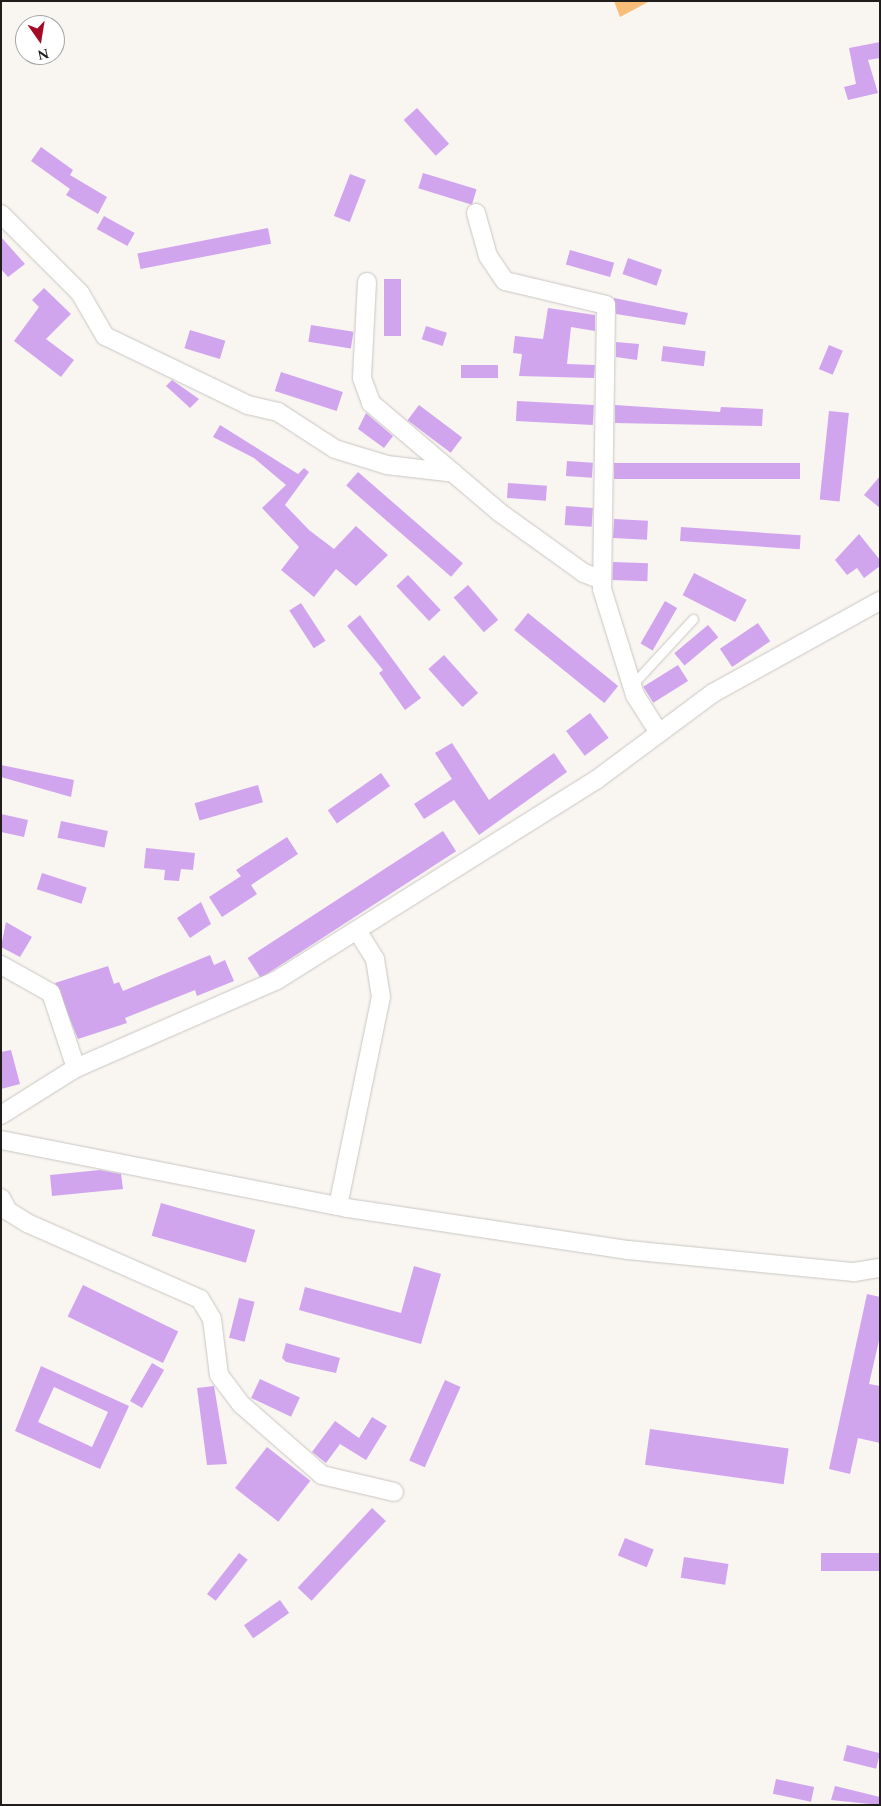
<!DOCTYPE html>
<html>
<head>
<meta charset="utf-8">
<style>
  body { margin:0 }
  #map { position:relative; width:881px; height:1806px; overflow:hidden; background:#f9f5f1; font-family:Spectral,serif }
  div>[style] { position:absolute }
  .green>* { inset:0; background:#f8be79 }
  .building>* { inset:0; background:#d1a4ee; transform-origin:0 0 }
  .roads { filter:drop-shadow(0 0 1px #c9c6c2) drop-shadow(0 0 1px #c9c6c2) }
  .lane>* { height:9px; margin:-4.5px; padding:0 4.5px; transform-origin:4.5px; border-radius:4.5px; background:#fff }
  .street>* { height:18px; margin:-9px; padding:0 9px; transform-origin:9px; border-radius:9px; background:#fff }
  span { translate:-50% -50%; white-space:nowrap; text-align:center; line-height:1.15; -webkit-text-stroke:4px #fff; paint-order:stroke }
  .frame { position:absolute; inset:0; border:2px solid #1f1e1d; pointer-events:none }
  .north { position:absolute; left:15px; top:15px; width:50px; height:50px; box-sizing:border-box; background:#fff; border:1px solid #a5a5a5; border-radius:50%; rotate:167deg; font-size:14px; font-weight:700; line-height:20px; text-align:center; color:#1f1e1d }
  .north::after { content:''; display:block; margin:auto; width:18px; height:22px; background:#a50a25; clip-path:polygon(50% 0,100% 100%,50% 72%,0 100%) }
</style>
</head>
<body>
<div id="map">
  <div class="green">
    <i style="clip-path:polygon(614px 1px,650px 1px,620px 17px)"></i>
  </div>
  <div class="building">
    <i style="clip-path:polygon(880px 42px,880px 58px,868px 60px,878px 93px,848px 100px,844px 87px,856px 84px,849px 48px)"></i>
    <i style="left:417px;top:108px;width:48px;height:18px;rotate:48deg"></i>
    <i style="clip-path:polygon(41px 147px,73px 170px,70px 175px,107px 197px,98px 214px,66px 195px,70px 189px,31px 161px)"></i>
    <i style="left:423px;top:173px;width:56px;height:16px;rotate:17deg"></i>
    <i style="left:350px;top:174px;width:17px;height:45px;rotate:21deg"></i>
    <i style="left:104px;top:216px;width:35px;height:15px;rotate:29deg"></i>
    <i style="left:268px;top:228px;width:16px;height:133px;rotate:79deg"></i>
    <i style="clip-path:polygon(1px 237px,25px 264px,8px 277px,1px 269px)"></i>
    <i style="left:570px;top:250px;width:46px;height:15px;rotate:16deg"></i>
    <i style="left:628px;top:258px;width:36px;height:17px;rotate:19deg"></i>
    <i style="left:384px;top:279px;width:17px;height:57px"></i>
    <i style="clip-path:polygon(44px 288px,71px 314px,46px 339px,74px 360px,61px 377px,14px 341px,39px 307px,32px 300px)"></i>
    <i style="clip-path:polygon(614px 298px,688px 313px,685px 325px,616px 314px)"></i>
    <i style="clip-path:polygon(548px 308px,595px 315px,595px 331px,571px 327px,567px 364px,595px 365px,594px 378px,519px 376px,522px 354px,513px 353px,515px 336px,543px 339px)"></i>
    <i style="left:311px;top:325px;width:43px;height:17px;rotate:9deg"></i>
    <i style="left:426px;top:326px;width:22px;height:14px;rotate:18deg"></i>
    <i style="left:190px;top:330px;width:37px;height:19px;rotate:17deg"></i>
    <i style="clip-path:polygon(616px 342px,639px 344px,637px 360px,616px 357px)"></i>
    <i style="left:829px;top:345px;width:15px;height:26px;rotate:23deg"></i>
    <i style="left:663px;top:346px;width:43px;height:15px;rotate:7deg"></i>
    <i style="left:461px;top:365px;width:37px;height:13px"></i>
    <i style="left:281px;top:372px;width:65px;height:20px;rotate:18deg"></i>
    <i style="clip-path:polygon(172px 380px,199px 399px,190px 408px,166px 386px)"></i>
    <i style="left:517px;top:401px;width:77px;height:20px;rotate:3deg"></i>
    <i style="left:419px;top:405px;width:54px;height:19px;rotate:37deg"></i>
    <i style="clip-path:polygon(615px 405px,720px 412px,721px 407px,763px 409px,762px 426px,615px 423px)"></i>
    <i style="left:829px;top:411px;width:20px;height:89px;rotate:6deg"></i>
    <i style="clip-path:polygon(366px 413px,393px 436px,384px 448px,358px 429px)"></i>
    <i style="clip-path:polygon(220px 425px,298px 474px,304px 468px,309px 472px,285px 505px,309px 530px,334px 549px,356px 526px,388px 555px,356px 586px,336px 569px,314px 597px,281px 570px,299px 547px,262px 508px,286px 485px,254px 458px,213px 437px)"></i>
    <i style="left:567px;top:461px;width:26px;height:15px;rotate:4deg"></i>
    <i style="left:800px;top:463px;width:16px;height:186px;rotate:90deg"></i>
    <i style="left:358px;top:472px;width:139px;height:18px;rotate:41deg"></i>
    <i style="clip-path:polygon(880px 476px,880px 508px,864px 495px)"></i>
    <i style="left:508px;top:483px;width:39px;height:15px;rotate:4deg"></i>
    <i style="left:566px;top:506px;width:27px;height:19px;rotate:4deg"></i>
    <i style="left:614px;top:519px;width:34px;height:19px;rotate:3deg"></i>
    <i style="left:681px;top:527px;width:120px;height:14px;rotate:4deg"></i>
    <i style="clip-path:polygon(859px 534px,880px 560px,880px 566px,864px 578px,857px 568px,847px 575px,835px 560px)"></i>
    <i style="left:613px;top:562px;width:35px;height:18px;rotate:2deg"></i>
    <i style="left:694px;top:573px;width:59px;height:25px;rotate:27deg"></i>
    <i style="left:408px;top:575px;width:48px;height:16px;rotate:47deg"></i>
    <i style="left:468px;top:585px;width:46px;height:19px;rotate:49deg"></i>
    <i style="left:665px;top:601px;width:14px;height:49px;rotate:30deg"></i>
    <i style="left:301px;top:603px;width:45px;height:14px;rotate:57deg"></i>
    <i style="left:528px;top:613px;width:116px;height:22px;rotate:39deg"></i>
    <i style="clip-path:polygon(360px 615px,421px 698px,405px 710px,379px 673px,383px 670px,347px 626px)"></i>
    <i style="left:758px;top:623px;width:22px;height:46px;rotate:56deg"></i>
    <i style="left:708px;top:625px;width:16px;height:44px;rotate:50deg"></i>
    <i style="left:444px;top:655px;width:51px;height:21px;rotate:48deg"></i>
    <i style="left:678px;top:665px;width:19px;height:41px;rotate:58deg"></i>
    <i style="left:590px;top:713px;width:31px;height:30px;rotate:53deg"></i>
    <i style="clip-path:polygon(452px 743px,489px 800px,554px 753px,567px 772px,479px 835px,454px 800px,424px 819px,414px 804px,452px 779px,435px 753px)"></i>
    <i style="clip-path:polygon(1px 765px,74px 780px,71px 797px,1px 777px)"></i>
    <i style="left:381px;top:773px;width:16px;height:65px;rotate:55deg"></i>
    <i style="left:258px;top:785px;width:18px;height:66px;rotate:74deg"></i>
    <i style="clip-path:polygon(1px 814px,28px 820px,24px 837px,1px 832px)"></i>
    <i style="left:61px;top:821px;width:48px;height:17px;rotate:12deg"></i>
    <i style="left:443px;top:831px;width:24px;height:233px;rotate:57deg"></i>
    <i style="clip-path:polygon(287px 837px,298px 854px,251px 885px,257px 894px,222px 917px,209px 897px,241px 876px,236px 870px)"></i>
    <i style="clip-path:polygon(146px 848px,195px 853px,193px 870px,181px 869px,179px 881px,164px 880px,165px 870px,144px 868px)"></i>
    <i style="left:42px;top:873px;width:47px;height:17px;rotate:18deg"></i>
    <i style="clip-path:polygon(201px 902px,211px 924px,190px 938px,177px 918px)"></i>
    <i style="clip-path:polygon(6px 922px,32px 937px,20px 957px,1px 947px)"></i>
    <i style="clip-path:polygon(210px 955px,214px 965px,225px 960px,234px 981px,197px 996px,195px 990px,125px 1018px,127px 1023px,78px 1039px,55px 983px,108px 966px,114px 984px,119px 982px,123px 991px)"></i>
    <i style="clip-path:polygon(11px 1050px,20px 1084px,1px 1089px,1px 1052px)"></i>
    <i style="clip-path:polygon(100px 1170px,121px 1174px,123px 1189px,52px 1196px,50px 1175px)"></i>
    <i style="left:161px;top:1203px;width:98px;height:34px;rotate:16deg"></i>
    <i style="clip-path:polygon(414px 1266px,441px 1274px,421px 1344px,299px 1310px,305px 1287px,401px 1313px)"></i>
    <i style="left:83px;top:1285px;width:106px;height:35px;rotate:26deg"></i>
    <i style="clip-path:polygon(867px 1294px,880px 1297px,880px 1336px,869px 1384px,880px 1386px,880px 1443px,858px 1438px,850px 1474px,829px 1469px)"></i>
    <i style="left:239px;top:1298px;width:16px;height:41px;rotate:14deg"></i>
    <i style="clip-path:polygon(286px 1343px,340px 1358px,336px 1373px,286px 1362px,282px 1358px)"></i>
    <i style="left:152px;top:1363px;width:14px;height:44px;rotate:30deg"></i>
    <i style="clip-path:polygon(evenodd,41px 1366px,129px 1406px,100px 1469px,15px 1431px,41px 1366px,54px 1387px,108px 1412px,92px 1447px,38px 1422px,54px 1387px)"></i>
    <i style="left:260px;top:1379px;width:44px;height:21px;rotate:25deg"></i>
    <i style="left:445px;top:1380px;width:17px;height:88px;rotate:24deg"></i>
    <i style="clip-path:polygon(214px 1386px,227px 1464px,207px 1465px,197px 1388px)"></i>
    <i style="clip-path:polygon(372px 1417px,387px 1426px,366px 1460px,340px 1444px,326px 1463px,312px 1452px,335px 1421px,359px 1438px)"></i>
    <i style="left:650px;top:1429px;width:140px;height:36px;rotate:8deg"></i>
    <i style="left:267px;top:1447px;width:55px;height:52px;rotate:38deg"></i>
    <i style="left:372px;top:1508px;width:19px;height:109px;rotate:43deg"></i>
    <i style="left:625px;top:1538px;width:31px;height:19px;rotate:22deg"></i>
    <i style="left:239px;top:1553px;width:11px;height:52px;rotate:38deg"></i>
    <i style="left:880px;top:1553px;width:18px;height:59px;rotate:90deg"></i>
    <i style="left:684px;top:1557px;width:45px;height:21px;rotate:9deg"></i>
    <i style="left:280px;top:1600px;width:16px;height:44px;rotate:55deg"></i>
    <i style="left:847px;top:1745px;width:34px;height:16px;rotate:14deg"></i>
    <i style="left:776px;top:1779px;width:39px;height:15px;rotate:12deg"></i>
    <i style="clip-path:polygon(835px 1786px,880px 1797px,880px 1805px,831px 1800px)"></i>
  </div>
  <div class="roads">
    <div class="lane">
      <i style="left:632px;top:685px;width:90px;rotate:-47.3deg"></i>
    </div>
    <div class="street">
      <i style="left:476px;top:213px;width:45px;rotate:74.4deg"></i>
      <i style="left:488px;top:256px;width:30px;rotate:56deg"></i>
      <i style="left:505px;top:281px;width:104px;rotate:13.4deg"></i>
      <i style="left:606px;top:305px;width:284px;rotate:90.8deg"></i>
      <i style="left:602px;top:589px;width:111px;rotate:72.7deg"></i>
      <i style="left:635px;top:695px;width:45px;rotate:57.7deg"></i>
      <i style="left:1px;top:214px;width:112px;rotate:45deg"></i>
      <i style="left:80px;top:293px;width:50px;rotate:59.8deg"></i>
      <i style="left:105px;top:336px;width:159px;rotate:25.8deg"></i>
      <i style="left:248px;top:405px;width:31px;rotate:13deg"></i>
      <i style="left:278px;top:412px;width:68px;rotate:33deg"></i>
      <i style="left:335px;top:449px;width:54px;rotate:17.1deg"></i>
      <i style="left:387px;top:465px;width:67px;rotate:6.8deg"></i>
      <i style="left:367px;top:282px;width:96px;rotate:93deg"></i>
      <i style="left:362px;top:378px;width:27px;rotate:70deg"></i>
      <i style="left:371px;top:403px;width:168px;rotate:40.4deg"></i>
      <i style="left:499px;top:512px;width:105px;rotate:35.7deg"></i>
      <i style="left:584px;top:573px;width:19px;rotate:21deg"></i>
      <i style="left:1px;top:965px;width:57px;rotate:29.2deg"></i>
      <i style="left:51px;top:993px;width:79px;rotate:71.6deg"></i>
      <i style="left:1px;top:1115px;width:89px;rotate:-32.1deg"></i>
      <i style="left:76px;top:1068px;width:219px;rotate:-23.6deg"></i>
      <i style="left:277px;top:980px;width:377px;rotate:-32.1deg"></i>
      <i style="left:596px;top:780px;width:146px;rotate:-36.6deg"></i>
      <i style="left:713px;top:693px;width:191px;rotate:-28.9deg"></i>
      <i style="left:1px;top:1140px;width:353px;rotate:11.1deg"></i>
      <i style="left:347px;top:1208px;width:284px;rotate:8.5deg"></i>
      <i style="left:628px;top:1250px;width:227px;rotate:5.6deg"></i>
      <i style="left:854px;top:1272px;width:26px;rotate:-9deg"></i>
      <i style="left:1px;top:1198px;width:15px;rotate:62deg"></i>
      <i style="left:8px;top:1211px;width:22px;rotate:32deg"></i>
      <i style="left:27px;top:1223px;width:189px;rotate:23.7deg"></i>
      <i style="left:200px;top:1299px;width:23px;rotate:59deg"></i>
      <i style="left:212px;top:1319px;width:56px;rotate:82.9deg"></i>
      <i style="left:219px;top:1375px;width:38px;rotate:53deg"></i>
      <i style="left:242px;top:1405px;width:106px;rotate:41.2deg"></i>
      <i style="left:322px;top:1475px;width:74px;rotate:13.3deg"></i>
      <i style="left:338px;top:1206px;width:213px;rotate:-78.4deg"></i>
      <i style="left:381px;top:997px;width:38px;rotate:-99deg"></i>
      <i style="left:375px;top:959px;width:34px;rotate:-122deg"></i>
    </div>
  </div>
  <div class="frame"></div>
  <div class="north">N</div>
</div>
</body>
</html>
